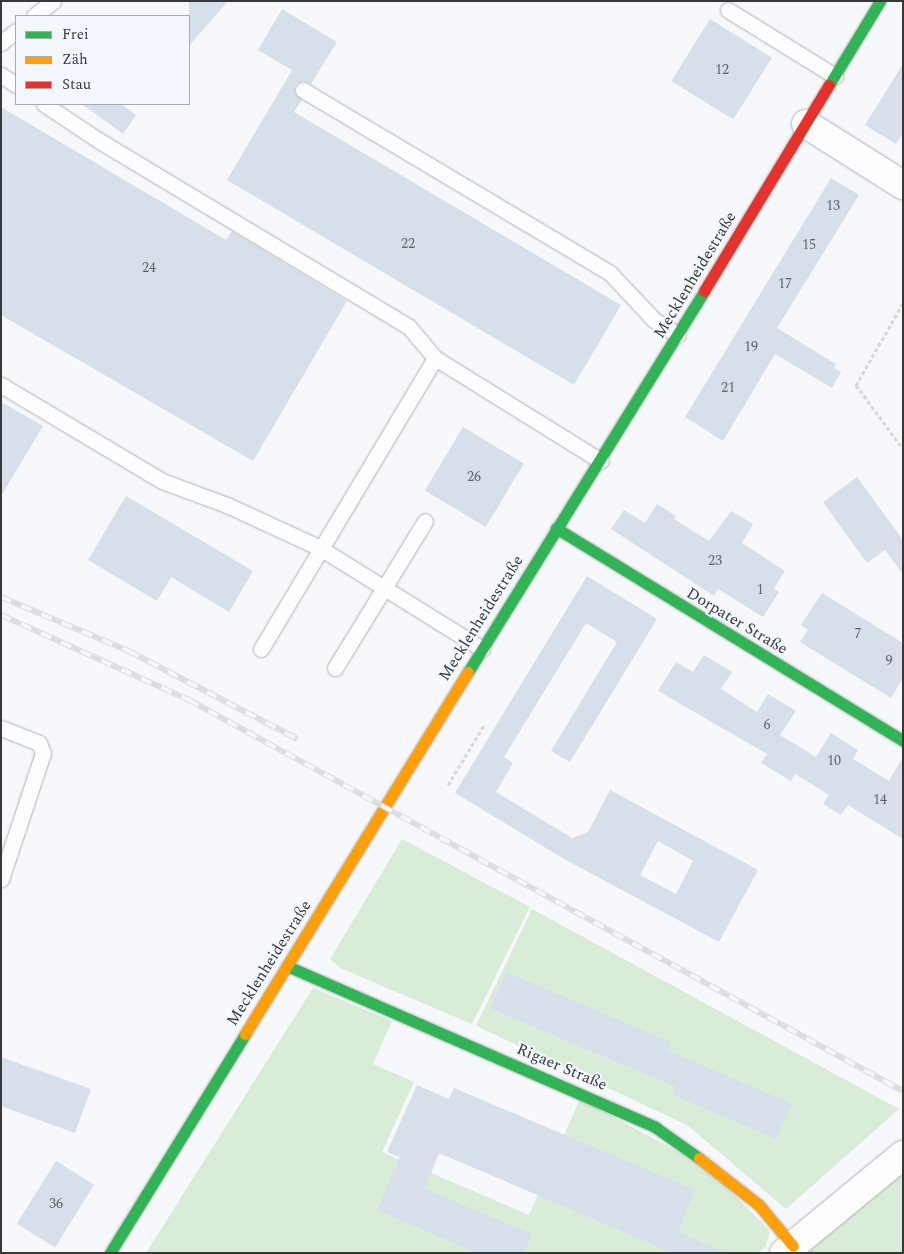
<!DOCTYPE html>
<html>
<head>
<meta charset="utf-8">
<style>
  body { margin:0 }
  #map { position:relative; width:904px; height:1254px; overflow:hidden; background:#f6f8fb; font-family:Spectral,serif }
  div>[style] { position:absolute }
  .green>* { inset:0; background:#d9ecd7 }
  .building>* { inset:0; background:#d7dfea; transform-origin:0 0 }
  .path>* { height:3px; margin-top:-1.5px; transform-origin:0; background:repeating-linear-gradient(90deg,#d8d8da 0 4px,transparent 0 6.5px) }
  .roads { filter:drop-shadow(0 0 1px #b1b2b5) drop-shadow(0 0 1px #b1b2b5) }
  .lane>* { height:15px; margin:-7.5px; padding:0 7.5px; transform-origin:7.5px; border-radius:7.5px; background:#fefefe }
  .street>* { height:28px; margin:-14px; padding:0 14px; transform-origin:14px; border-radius:14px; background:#fefefe }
  .fast>* { height:11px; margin:-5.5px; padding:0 5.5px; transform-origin:5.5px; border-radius:5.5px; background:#30b455 }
  .slow>* { height:11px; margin:-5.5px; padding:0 5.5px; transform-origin:5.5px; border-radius:5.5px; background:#ff9f0a }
  .jam>* { height:11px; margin:-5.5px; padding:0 5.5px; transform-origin:5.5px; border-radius:5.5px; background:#e5322d }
  .rail>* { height:5.5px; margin-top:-2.75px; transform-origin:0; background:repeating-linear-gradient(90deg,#f3f8fe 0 11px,#dcdddd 0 22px); box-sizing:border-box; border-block:1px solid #dcdddd }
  span { translate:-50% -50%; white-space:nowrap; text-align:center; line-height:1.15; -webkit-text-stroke:4px #f3f8fe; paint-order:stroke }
  .number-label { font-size:14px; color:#5e6266 }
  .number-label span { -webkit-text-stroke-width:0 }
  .street-label { font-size:16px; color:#36383a }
  .frame { position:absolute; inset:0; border:2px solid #36383a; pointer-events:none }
  .legend { position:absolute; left:15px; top:15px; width:175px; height:90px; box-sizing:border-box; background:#f3f8fe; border:1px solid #a7abb0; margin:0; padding:6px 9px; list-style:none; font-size:15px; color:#36383a }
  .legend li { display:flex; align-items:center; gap:10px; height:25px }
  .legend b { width:25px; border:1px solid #a7abb0 }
</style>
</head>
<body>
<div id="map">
  <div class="green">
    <i style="clip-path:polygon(402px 839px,530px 907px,472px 1024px,340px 968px,330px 959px)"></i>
    <i style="clip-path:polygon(532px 909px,899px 1109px,786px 1209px,687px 1125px,476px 1026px)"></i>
    <i style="clip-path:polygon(313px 988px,392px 1021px,373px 1064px,414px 1082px,382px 1152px,529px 1215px,580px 1099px,708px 1168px,770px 1231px,766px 1246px,758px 1253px,146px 1253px)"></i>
    <i style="clip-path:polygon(903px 1155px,903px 1253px,784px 1253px)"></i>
  </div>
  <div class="building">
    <i style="clip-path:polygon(189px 1px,228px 1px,189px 46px)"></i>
    <i style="clip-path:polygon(282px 9px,337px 42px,311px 84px,303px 81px,295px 85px,295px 94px,302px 100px,294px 112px,621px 305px,574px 385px,227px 180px,292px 70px,258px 50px)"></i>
    <i style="left:710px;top:19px;width:73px;height:73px;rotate:32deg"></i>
    <i style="clip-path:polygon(903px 64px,903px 134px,896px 144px,865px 125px)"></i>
    <i style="clip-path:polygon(82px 104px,121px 104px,136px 115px,123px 134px)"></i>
    <i style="clip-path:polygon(1px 107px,226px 240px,232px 231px,347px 301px,253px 461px,1px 315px)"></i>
    <i style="clip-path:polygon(831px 178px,859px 195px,777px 328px,836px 364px,834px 368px,841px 372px,832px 388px,775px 354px,723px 441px,685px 417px)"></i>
    <i style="clip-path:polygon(1px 402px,43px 426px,1px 496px)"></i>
    <i style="left:463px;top:427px;width:71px;height:74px;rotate:31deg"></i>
    <i style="clip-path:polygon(857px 477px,903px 540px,903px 574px,885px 550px,867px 563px,823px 502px)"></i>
    <i style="clip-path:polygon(126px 496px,253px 571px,229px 612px,171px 577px,157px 601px,88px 560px)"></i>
    <i style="clip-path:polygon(657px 504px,676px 516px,674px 519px,709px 541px,731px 511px,753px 524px,742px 543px,785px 571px,774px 588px,779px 592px,763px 617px,718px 589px,714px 596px,611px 529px,624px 510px,645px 523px)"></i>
    <i style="clip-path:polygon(evenodd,587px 576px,657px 619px,570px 762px,551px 751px,617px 642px,586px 623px,504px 757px,513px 763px,496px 792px,572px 838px,588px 832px,610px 790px,758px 870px,719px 942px,564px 859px,455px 793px,587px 576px,658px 841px,693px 861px,676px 894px,640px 875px,658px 841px)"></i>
    <i style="clip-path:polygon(822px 593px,903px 643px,903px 678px,891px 698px,800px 642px,808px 630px,801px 625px)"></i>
    <i style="clip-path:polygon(704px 655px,732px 672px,721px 689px,757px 712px,768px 694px,796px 711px,780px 735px,816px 757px,831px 733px,858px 750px,853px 759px,889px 781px,903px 757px,903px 839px,848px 805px,841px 815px,823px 804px,829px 795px,795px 774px,791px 781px,761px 763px,767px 754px,658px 691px,676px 662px,693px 672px)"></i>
    <i style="clip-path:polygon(506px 972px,671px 1042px,667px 1050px,792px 1104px,776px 1139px,673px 1095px,676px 1087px,490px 1008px)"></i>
    <i style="clip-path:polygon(1px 1057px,91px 1089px,75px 1133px,1px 1106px)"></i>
    <i style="clip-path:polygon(417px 1085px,449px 1099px,454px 1088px,695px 1190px,678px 1232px,726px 1253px,673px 1253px,439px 1153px,425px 1189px,532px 1234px,524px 1253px,477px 1253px,377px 1210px,400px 1157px,387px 1152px)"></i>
    <i style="left:56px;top:1161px;width:45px;height:74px;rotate:32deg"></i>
  </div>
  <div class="path">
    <i style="left:903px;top:303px;width:95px;rotate:119.8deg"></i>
    <i style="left:856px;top:385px;width:79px;rotate:53.7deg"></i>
    <i style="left:448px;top:785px;width:70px;rotate:-59deg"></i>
  </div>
  <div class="roads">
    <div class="lane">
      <i style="left:728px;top:10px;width:126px;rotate:31.7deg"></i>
      <i style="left:34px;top:16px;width:24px;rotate:-38deg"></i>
      <i style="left:1px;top:43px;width:19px;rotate:-39deg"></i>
      <i style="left:1px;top:75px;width:18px;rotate:34deg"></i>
      <i style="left:303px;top:90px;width:357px;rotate:30.8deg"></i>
      <i style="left:610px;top:273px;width:64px;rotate:46.9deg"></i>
      <i style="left:654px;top:320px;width:28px;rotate:32deg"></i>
      <i style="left:44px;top:104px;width:65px;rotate:33.7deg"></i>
      <i style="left:98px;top:140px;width:363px;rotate:31deg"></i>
      <i style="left:409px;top:327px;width:40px;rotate:50deg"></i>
      <i style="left:435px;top:358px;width:195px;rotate:31.8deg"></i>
      <i style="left:1px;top:385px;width:187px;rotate:30.8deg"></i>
      <i style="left:162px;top:481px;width:69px;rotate:20.3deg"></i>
      <i style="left:227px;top:505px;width:102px;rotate:24.8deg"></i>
      <i style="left:320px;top:548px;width:191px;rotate:31.9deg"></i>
      <i style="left:261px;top:649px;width:339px;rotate:-59.1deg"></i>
      <i style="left:335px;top:668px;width:172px;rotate:-58.5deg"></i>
      <i style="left:1px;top:728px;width:41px;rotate:21.5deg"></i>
      <i style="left:39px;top:743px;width:11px;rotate:68deg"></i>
      <i style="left:43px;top:753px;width:133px;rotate:108.4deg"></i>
    </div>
    <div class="street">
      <i style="left:806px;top:124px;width:115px;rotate:32.2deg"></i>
      <i style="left:784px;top:1253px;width:154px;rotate:-39.5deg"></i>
    </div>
    <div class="fast">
      <i style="left:829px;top:85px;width:98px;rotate:-58.7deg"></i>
      <i style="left:556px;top:528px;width:407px;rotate:31.5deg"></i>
      <i style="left:468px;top:672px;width:448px;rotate:-58.2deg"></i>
      <i style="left:287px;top:966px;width:402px;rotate:23.6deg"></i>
      <i style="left:655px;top:1127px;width:54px;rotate:35.2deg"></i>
      <i style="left:110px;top:1253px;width:257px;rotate:-58.3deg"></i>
    </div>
    <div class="slow">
      <i style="left:245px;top:1034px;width:425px;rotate:-58.4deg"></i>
      <i style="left:699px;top:1158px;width:76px;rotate:38.1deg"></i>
      <i style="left:759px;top:1205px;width:53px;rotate:50.3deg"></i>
    </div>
    <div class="jam">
      <i style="left:704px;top:291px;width:241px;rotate:-58.8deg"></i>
    </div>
  </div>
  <div class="rail">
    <i style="left:1px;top:597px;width:139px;rotate:22.9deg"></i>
    <i style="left:129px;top:651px;width:190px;rotate:27.6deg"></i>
    <i style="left:1px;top:615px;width:206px;rotate:24.3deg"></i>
    <i style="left:189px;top:700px;width:814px;rotate:28.71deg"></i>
  </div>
  <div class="number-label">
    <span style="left:722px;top:70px">12</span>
    <span style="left:833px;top:206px">13</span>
    <span style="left:408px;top:244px">22</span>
    <span style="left:809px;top:245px">15</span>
    <span style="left:149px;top:268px">24</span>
    <span style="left:785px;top:284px">17</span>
    <span style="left:751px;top:347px">19</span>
    <span style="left:728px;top:388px">21</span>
    <span style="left:474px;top:477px">26</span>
    <span style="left:715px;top:561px">23</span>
    <span style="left:760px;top:590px">1</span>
    <span style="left:858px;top:634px">7</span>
    <span style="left:889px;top:661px">9</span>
    <span style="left:767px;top:725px">6</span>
    <span style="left:834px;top:761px">10</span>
    <span style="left:880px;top:800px">14</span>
    <span style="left:56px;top:1204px">36</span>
  </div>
  <div class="street-label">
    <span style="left:695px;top:275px;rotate:-59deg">Mecklenheidestraße</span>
    <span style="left:481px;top:618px;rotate:-58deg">Mecklenheidestraße</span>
    <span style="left:737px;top:621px;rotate:31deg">Dorpater Straße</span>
    <span style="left:269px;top:963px;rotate:-58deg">Mecklenheidestraße</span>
    <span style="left:562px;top:1067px;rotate:23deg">Rigaer Straße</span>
  </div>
  <div class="frame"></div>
  <ul class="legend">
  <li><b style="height:6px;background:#30b455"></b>Frei</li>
  <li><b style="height:6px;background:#ff9f0a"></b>Zäh</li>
  <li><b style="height:6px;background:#e5322d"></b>Stau</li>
  </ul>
</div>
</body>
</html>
